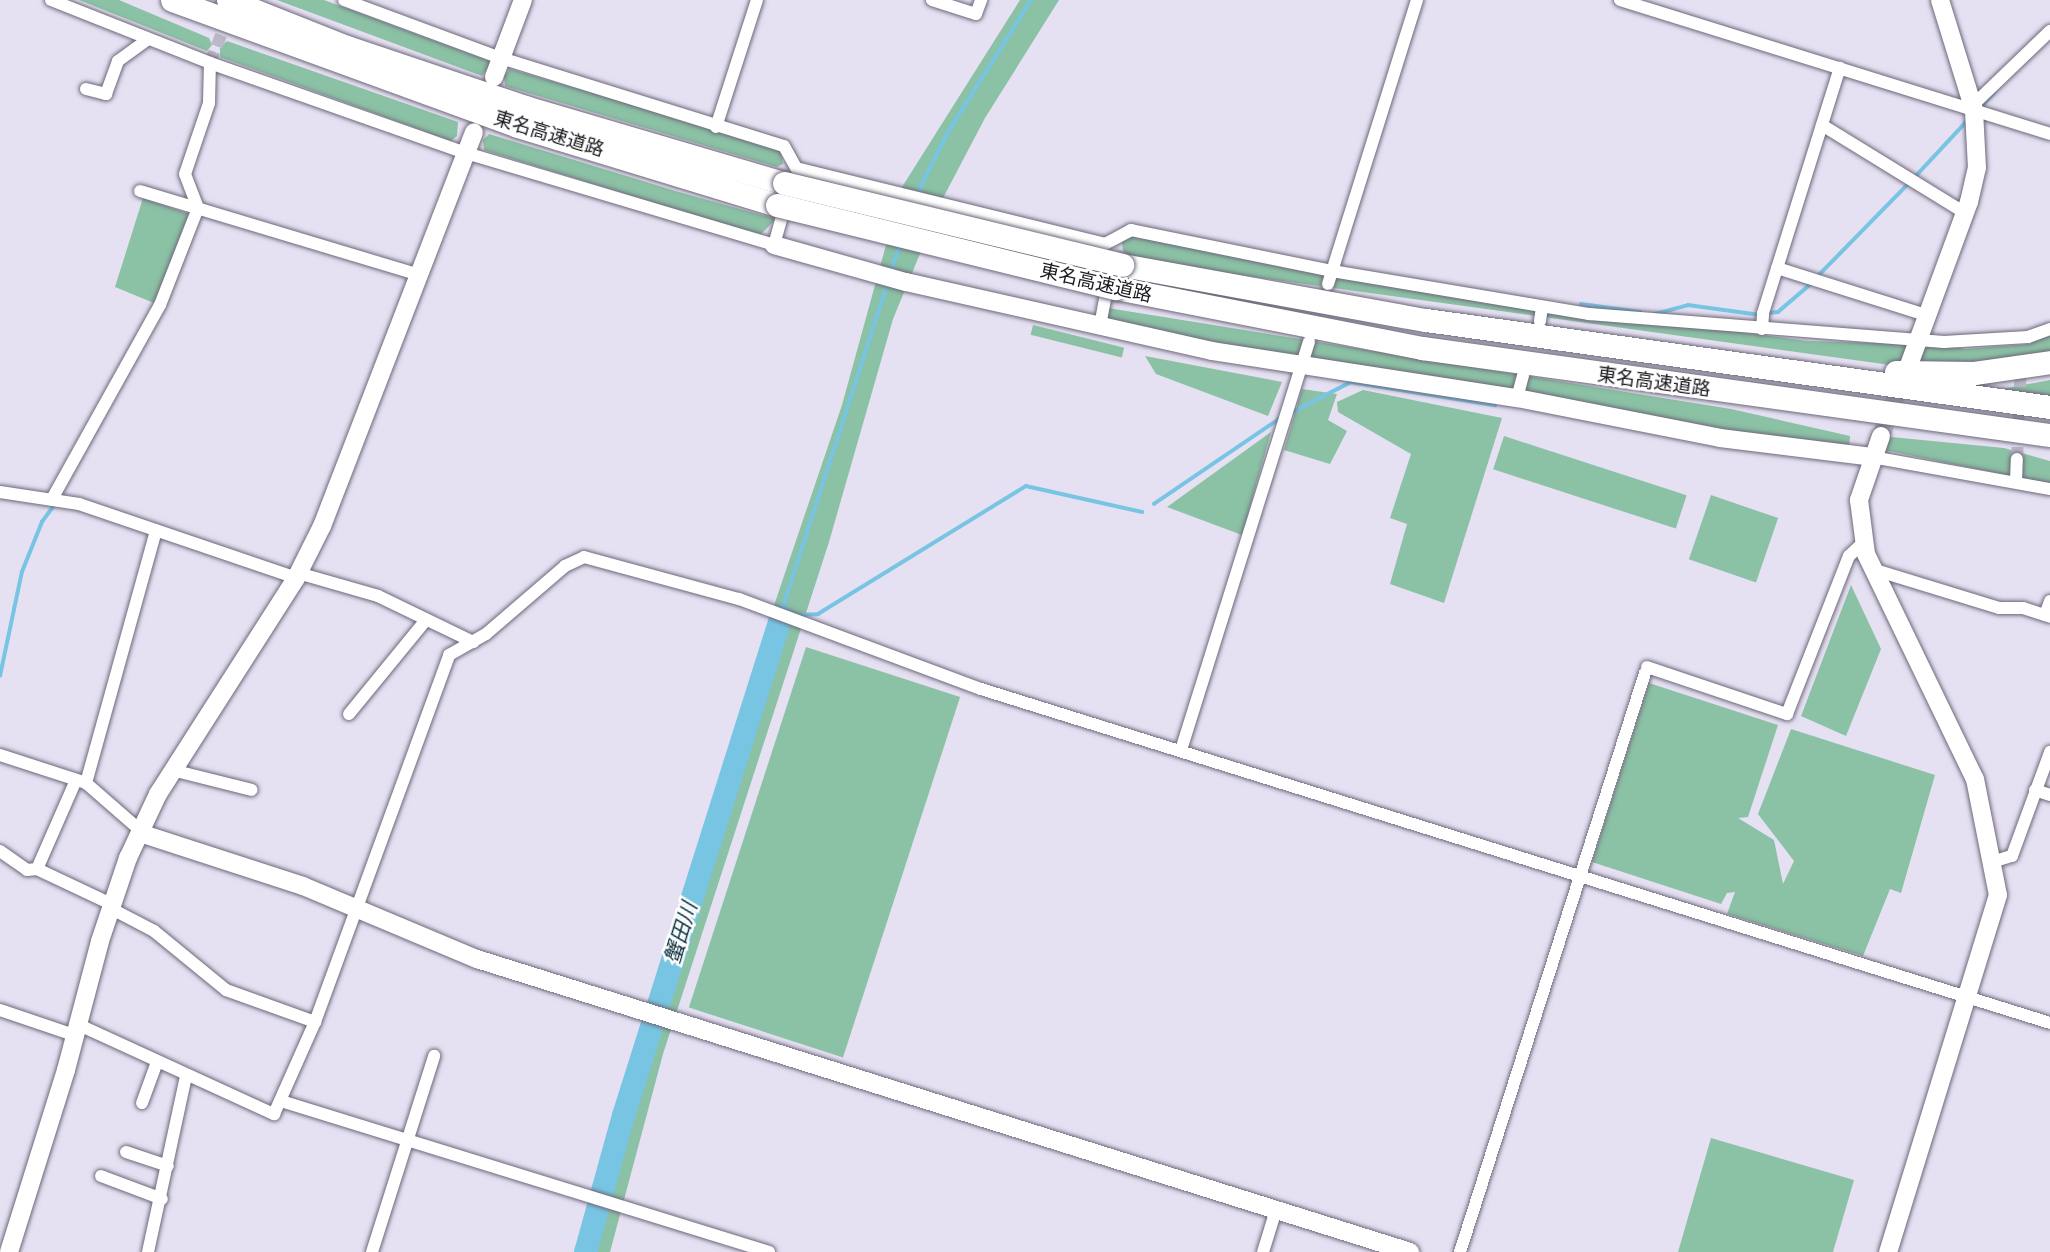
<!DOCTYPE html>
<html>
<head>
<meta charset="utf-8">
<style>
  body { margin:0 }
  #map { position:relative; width:2050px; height:1252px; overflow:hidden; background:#e6e0f3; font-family:Inter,"Noto Sans JP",sans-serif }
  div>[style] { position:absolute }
  .green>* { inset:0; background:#8bc1a5; transform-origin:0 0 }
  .stream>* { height:3.5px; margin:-1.75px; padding:0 1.75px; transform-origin:1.75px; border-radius:1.75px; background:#78c5e3 }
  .river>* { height:23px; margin:-11.5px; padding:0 11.5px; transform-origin:11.5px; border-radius:11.5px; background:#78c5e3 }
  .street-tunnel>* { height:12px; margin-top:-6px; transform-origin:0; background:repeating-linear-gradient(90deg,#bdb8c9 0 12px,transparent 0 18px) }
  .secondary-tunnel>* { height:18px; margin-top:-9px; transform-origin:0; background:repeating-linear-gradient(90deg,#bdb8c9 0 18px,transparent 0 27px) }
  .roads { filter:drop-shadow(0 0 2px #6d6879) drop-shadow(0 0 2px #6d6879) }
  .street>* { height:12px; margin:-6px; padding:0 6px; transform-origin:6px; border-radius:6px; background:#fff }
  .secondary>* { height:18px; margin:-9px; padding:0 9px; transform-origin:9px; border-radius:9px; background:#fff }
  .highway>* { height:23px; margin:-11.5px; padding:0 11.5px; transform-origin:11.5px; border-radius:11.5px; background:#fff }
  .bridges { filter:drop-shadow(0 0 2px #6d6879) drop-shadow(0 0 2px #6d6879) }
  .highway-bridge>* { height:23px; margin:-11.5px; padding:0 11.5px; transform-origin:11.5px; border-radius:11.5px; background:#fff }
  span { translate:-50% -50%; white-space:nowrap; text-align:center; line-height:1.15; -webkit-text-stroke:5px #fff; paint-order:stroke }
  .street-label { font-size:19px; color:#1b191f }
  .water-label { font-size:21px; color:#092f3c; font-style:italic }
</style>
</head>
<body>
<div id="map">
  <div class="green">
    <i style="clip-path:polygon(79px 0,119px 0,209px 38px,212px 45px,207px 51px)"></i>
    <i style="clip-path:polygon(277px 0,324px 0,492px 62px,482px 76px)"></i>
    <i style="clip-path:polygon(1020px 0,1059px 0,985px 118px,943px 198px,893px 319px,829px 542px,663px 1054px,610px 1252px,574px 1252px,766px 629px,842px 405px,902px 187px)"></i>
    <i style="clip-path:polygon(227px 41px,458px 122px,457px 136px,451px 141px,220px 57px,220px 47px)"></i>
    <i style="clip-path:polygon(510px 69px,780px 148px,783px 164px,777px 167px,505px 86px,504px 76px)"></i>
    <i style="clip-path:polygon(489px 134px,679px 192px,776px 219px,761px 234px,729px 226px,484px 150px,483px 140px)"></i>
    <i style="clip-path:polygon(143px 198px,189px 214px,154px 303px,115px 287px)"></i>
    <i style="clip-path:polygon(1131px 230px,1522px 303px,1808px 341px,1910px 344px,1905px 367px,1139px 261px,1123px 251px,1122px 242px)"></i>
    <i style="clip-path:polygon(1108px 308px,1731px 409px,1850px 436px,1849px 450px,1100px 326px)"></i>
    <i style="left:1033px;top:325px;width:94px;height:10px;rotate:14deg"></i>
    <i style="clip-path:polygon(2050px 332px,2050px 359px,1909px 373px,1917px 339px,1965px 349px,2029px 344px)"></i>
    <i style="clip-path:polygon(1145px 356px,1282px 382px,1268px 416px,1156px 374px)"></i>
    <i style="clip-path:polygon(2050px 380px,2050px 397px,1992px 391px)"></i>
    <i style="clip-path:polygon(1302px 389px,1337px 394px,1328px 420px,1347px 431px,1330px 464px,1284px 450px)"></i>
    <i style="clip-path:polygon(1363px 390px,1502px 418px,1444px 603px,1390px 584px,1407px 524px,1390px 518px,1411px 454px,1338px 412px,1337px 402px)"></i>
    <i style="clip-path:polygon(1271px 432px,1242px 535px,1167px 507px)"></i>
    <i style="left:1504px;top:436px;width:192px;height:35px;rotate:18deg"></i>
    <i style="clip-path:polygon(1881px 436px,2004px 448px,2050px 461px,2050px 484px,1884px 450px)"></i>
    <i style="left:1711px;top:495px;width:71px;height:68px;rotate:19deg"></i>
    <i style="clip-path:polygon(1851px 585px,1881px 649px,1846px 736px,1801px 716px)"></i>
    <i style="left:806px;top:647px;width:162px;height:379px;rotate:18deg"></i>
    <i style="clip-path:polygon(1649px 683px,1778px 725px,1748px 817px,1738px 818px,1774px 840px,1783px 884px,1794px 861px,1758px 814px,1791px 729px,1935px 775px,1901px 893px,1890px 889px,1863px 956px,1727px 914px,1735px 892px,1727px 893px,1721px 904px,1592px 862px)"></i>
    <i style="clip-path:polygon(1711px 1138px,1854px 1180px,1833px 1252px,1678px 1252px)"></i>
  </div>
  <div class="stream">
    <i style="left:1980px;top:108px;width:21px;rotate:-47deg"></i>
    <i style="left:1915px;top:177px;width:76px;rotate:-47.1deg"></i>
    <i style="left:917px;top:194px;width:67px;rotate:-63.4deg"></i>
    <i style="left:947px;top:134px;width:158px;rotate:-57.9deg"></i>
    <i style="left:891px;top:270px;width:27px;rotate:-70deg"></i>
    <i style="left:1817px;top:277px;width:133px;rotate:-45.6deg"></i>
    <i style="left:1581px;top:304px;width:60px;rotate:7.7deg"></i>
    <i style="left:1768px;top:313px;width:10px;rotate:-6deg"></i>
    <i style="left:1778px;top:312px;width:45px;rotate:-40.5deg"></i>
    <i style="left:1655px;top:314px;width:34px;rotate:-15deg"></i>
    <i style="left:1688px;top:305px;width:73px;rotate:7.9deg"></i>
    <i style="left:1289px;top:414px;width:70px;rotate:-27.3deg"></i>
    <i style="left:1351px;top:382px;width:146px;rotate:9.1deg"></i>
    <i style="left:1154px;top:504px;width:155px;rotate:-34.2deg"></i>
    <i style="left:782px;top:610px;width:346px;rotate:-72.1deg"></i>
    <i style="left:794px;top:615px;width:24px;rotate:-2deg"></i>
    <i style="left:818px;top:614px;width:244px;rotate:-31.6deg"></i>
    <i style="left:1026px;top:486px;width:119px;rotate:12.6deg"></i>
    <i style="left:0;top:676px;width:106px;rotate:-78.1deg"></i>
    <i style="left:22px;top:572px;width:54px;rotate:-68.2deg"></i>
    <i style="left:42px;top:522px;width:19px;rotate:-54deg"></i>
  </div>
  <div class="river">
    <i style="left:585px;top:1252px;width:142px;rotate:-74.5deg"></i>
    <i style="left:623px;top:1115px;width:524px;rotate:-72.46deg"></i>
  </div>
  <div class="street-tunnel">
    <i style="left:210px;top:63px;width:52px;rotate:-68.4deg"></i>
    <i style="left:2017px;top:459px;width:97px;rotate:-87.6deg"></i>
  </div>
  <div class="secondary-tunnel">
    <i style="left:1881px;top:436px;width:66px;rotate:-68.8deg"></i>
  </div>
  <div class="roads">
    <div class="street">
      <i style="left:51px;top:0;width:171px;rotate:21.6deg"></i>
      <i style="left:210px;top:63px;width:271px;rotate:19.4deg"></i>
      <i style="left:466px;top:153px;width:321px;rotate:16.6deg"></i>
      <i style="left:774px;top:245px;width:45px;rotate:-74.4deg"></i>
      <i style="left:344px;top:0;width:167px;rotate:20.3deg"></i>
      <i style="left:501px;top:58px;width:296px;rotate:17.3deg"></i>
      <i style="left:784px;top:146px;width:25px;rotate:61deg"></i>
      <i style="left:796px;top:168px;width:318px;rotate:13.8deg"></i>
      <i style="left:1105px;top:244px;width:30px;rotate:-28deg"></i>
      <i style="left:1131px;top:230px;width:205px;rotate:11.5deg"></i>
      <i style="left:1332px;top:271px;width:261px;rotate:9.5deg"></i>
      <i style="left:1589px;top:314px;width:356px;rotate:4.5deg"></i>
      <i style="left:1944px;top:342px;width:84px;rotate:-3.4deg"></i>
      <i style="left:2028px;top:337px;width:23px;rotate:-20deg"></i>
      <i style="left:932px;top:0;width:46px;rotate:17.7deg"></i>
      <i style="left:976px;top:14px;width:15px;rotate:-70deg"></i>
      <i style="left:1620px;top:0;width:450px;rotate:17.3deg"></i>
      <i style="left:86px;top:89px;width:21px;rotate:14deg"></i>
      <i style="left:106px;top:94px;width:35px;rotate:-70deg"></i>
      <i style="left:118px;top:61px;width:37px;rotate:-36deg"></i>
      <i style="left:1973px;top:105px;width:107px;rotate:-43.9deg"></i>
      <i style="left:1822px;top:125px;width:168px;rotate:31.6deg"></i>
      <i style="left:716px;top:127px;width:133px;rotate:-72.1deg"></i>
      <i style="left:140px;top:191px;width:292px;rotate:16.7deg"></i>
      <i style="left:1777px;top:268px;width:156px;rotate:17.5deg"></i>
      <i style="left:1328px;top:284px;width:298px;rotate:-72.6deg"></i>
      <i style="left:1540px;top:321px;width:14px;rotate:-82deg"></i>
      <i style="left:1100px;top:326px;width:44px;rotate:-79.5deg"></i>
      <i style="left:1762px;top:329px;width:16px;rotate:-86deg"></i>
      <i style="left:1763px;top:313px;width:257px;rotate:-72.6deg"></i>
      <i style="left:1517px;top:398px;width:24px;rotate:-75deg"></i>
      <i style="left:1872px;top:457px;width:181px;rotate:10.2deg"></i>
      <i style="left:2016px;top:482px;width:23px;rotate:-88deg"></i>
      <i style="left:0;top:492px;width:80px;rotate:8.6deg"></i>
      <i style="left:79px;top:504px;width:229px;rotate:18.8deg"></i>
      <i style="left:52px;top:499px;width:222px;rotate:-60.9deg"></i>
      <i style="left:160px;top:305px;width:104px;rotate:-68.6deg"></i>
      <i style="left:198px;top:208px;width:36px;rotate:-111deg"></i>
      <i style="left:185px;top:174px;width:75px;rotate:-71.3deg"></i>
      <i style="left:209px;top:103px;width:40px;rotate:-88.6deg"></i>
      <i style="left:1872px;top:569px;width:133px;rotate:17.1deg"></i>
      <i style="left:1999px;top:608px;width:24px"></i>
      <i style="left:2023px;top:608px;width:28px;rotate:18deg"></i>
      <i style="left:298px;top:573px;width:83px;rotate:16deg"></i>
      <i style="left:378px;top:596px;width:106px;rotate:25.8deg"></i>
      <i style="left:2045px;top:615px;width:15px;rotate:-70deg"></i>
      <i style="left:1647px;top:667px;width:148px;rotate:18.6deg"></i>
      <i style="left:1787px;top:714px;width:170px;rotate:-68.6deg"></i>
      <i style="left:1849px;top:556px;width:21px;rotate:-43deg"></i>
      <i style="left:349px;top:714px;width:120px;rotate:-50.7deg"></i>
      <i style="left:1181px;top:750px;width:428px;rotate:-72.6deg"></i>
      <i style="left:0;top:755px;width:90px;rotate:18deg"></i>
      <i style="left:86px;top:783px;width:73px;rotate:41.1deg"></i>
      <i style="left:172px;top:770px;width:82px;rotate:14deg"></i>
      <i style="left:86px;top:783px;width:262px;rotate:-74.5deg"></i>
      <i style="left:2035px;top:790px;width:16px;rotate:18deg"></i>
      <i style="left:0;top:851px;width:33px;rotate:35deg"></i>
      <i style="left:27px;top:870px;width:10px;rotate:-6deg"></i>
      <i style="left:37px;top:869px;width:97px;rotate:-66.3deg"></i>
      <i style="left:1992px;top:862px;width:21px;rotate:-17deg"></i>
      <i style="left:2012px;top:856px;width:111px;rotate:-69.9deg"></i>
      <i style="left:37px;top:869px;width:82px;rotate:25.3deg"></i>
      <i style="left:110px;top:908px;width:50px;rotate:27.6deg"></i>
      <i style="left:154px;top:931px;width:93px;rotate:39.3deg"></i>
      <i style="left:226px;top:990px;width:95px;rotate:19.8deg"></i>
      <i style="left:0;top:1010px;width:78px;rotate:18.7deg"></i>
      <i style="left:77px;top:1024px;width:217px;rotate:24.6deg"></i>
      <i style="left:274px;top:1114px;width:101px;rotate:-66deg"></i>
      <i style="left:315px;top:1022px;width:391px;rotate:-69.9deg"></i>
      <i style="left:449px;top:655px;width:43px;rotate:-29.6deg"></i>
      <i style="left:486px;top:634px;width:104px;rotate:-40.7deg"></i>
      <i style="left:565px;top:566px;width:21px;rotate:-25deg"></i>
      <i style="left:584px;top:557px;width:161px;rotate:15.2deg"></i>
      <i style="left:739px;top:599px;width:258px;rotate:20.4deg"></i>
      <i style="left:981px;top:689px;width:1120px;rotate:17.35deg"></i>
      <i style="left:281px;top:1101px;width:511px;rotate:17.19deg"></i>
      <i style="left:142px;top:1103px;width:44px;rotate:-69.9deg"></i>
      <i style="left:126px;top:1152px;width:44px;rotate:18.4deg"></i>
      <i style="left:101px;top:1176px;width:65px;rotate:20.7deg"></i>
      <i style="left:148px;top:1252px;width:180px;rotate:-77.8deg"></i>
      <i style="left:372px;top:1252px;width:206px;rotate:-72.4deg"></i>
      <i style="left:1263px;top:1252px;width:44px;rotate:-72.8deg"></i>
      <i style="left:1460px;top:1252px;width:608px;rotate:-72.28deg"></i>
    </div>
    <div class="secondary">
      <i style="left:494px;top:77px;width:82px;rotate:-69.4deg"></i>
      <i style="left:774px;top:245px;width:137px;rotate:15.7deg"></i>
      <i style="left:906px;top:282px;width:314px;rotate:12.7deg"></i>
      <i style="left:1212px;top:351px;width:309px;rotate:8.8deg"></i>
      <i style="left:1517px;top:398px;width:207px;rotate:11.1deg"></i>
      <i style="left:1720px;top:438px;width:153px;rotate:7.1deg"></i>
      <i style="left:1909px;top:365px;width:174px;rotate:-69.8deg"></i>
      <i style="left:1969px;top:202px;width:35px;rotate:-77deg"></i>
      <i style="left:1977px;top:168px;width:58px;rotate:-93deg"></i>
      <i style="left:1974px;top:110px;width:115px;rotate:-107.2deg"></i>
      <i style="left:1881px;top:436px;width:68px;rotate:109deg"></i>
      <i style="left:1859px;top:500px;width:54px;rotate:82.6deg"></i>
      <i style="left:1866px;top:554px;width:250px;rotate:64.2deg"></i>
      <i style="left:1975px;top:779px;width:118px;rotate:78.8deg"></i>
      <i style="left:1998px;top:895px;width:374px;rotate:107.1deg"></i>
      <i style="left:140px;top:833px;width:171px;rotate:18deg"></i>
      <i style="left:303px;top:886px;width:189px;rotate:22.8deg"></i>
      <i style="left:477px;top:959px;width:978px;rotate:17.43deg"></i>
      <i style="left:9px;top:1252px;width:191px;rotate:-72.6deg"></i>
      <i style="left:66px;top:1070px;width:133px;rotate:-75.2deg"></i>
      <i style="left:100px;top:941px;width:88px;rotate:-71.4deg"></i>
      <i style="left:128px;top:858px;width:71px;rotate:-64.9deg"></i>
      <i style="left:158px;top:794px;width:256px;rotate:-57.4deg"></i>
      <i style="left:296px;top:578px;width:58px;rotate:-63.4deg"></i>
      <i style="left:322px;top:526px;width:422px;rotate:-68.9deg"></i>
    </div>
    <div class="highway">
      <i style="left:172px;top:0;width:368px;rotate:20deg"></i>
      <i style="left:518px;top:126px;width:271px;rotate:17deg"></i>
      <i style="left:228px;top:0;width:128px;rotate:21.6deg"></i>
      <i style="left:347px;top:47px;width:188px;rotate:18.6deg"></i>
      <i style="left:525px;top:107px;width:270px;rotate:16.4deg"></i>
      <i style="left:1122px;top:265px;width:309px;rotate:10.3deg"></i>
      <i style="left:1426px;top:320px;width:630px;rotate:7.94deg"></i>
      <i style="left:1116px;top:288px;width:312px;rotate:11.1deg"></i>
      <i style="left:1422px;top:348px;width:634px;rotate:7.89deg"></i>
      <i style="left:1896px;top:372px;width:78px;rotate:0.7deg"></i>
      <i style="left:1974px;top:373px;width:77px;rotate:-8.2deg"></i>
    </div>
  </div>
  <div class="bridges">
    <div class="highway-bridge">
      <i style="left:784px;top:183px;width:348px;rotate:13.6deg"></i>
      <i style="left:777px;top:205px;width:349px;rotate:13.8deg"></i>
    </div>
  </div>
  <div class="street-label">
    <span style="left:549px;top:134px;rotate:17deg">東名高速道路</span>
    <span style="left:1096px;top:283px;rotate:13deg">東名高速道路</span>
    <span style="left:1654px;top:382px;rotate:8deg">東名高速道路</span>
  </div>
  <div class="water-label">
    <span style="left:681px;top:933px;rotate:-73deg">蟹田川</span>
  </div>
</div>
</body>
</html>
